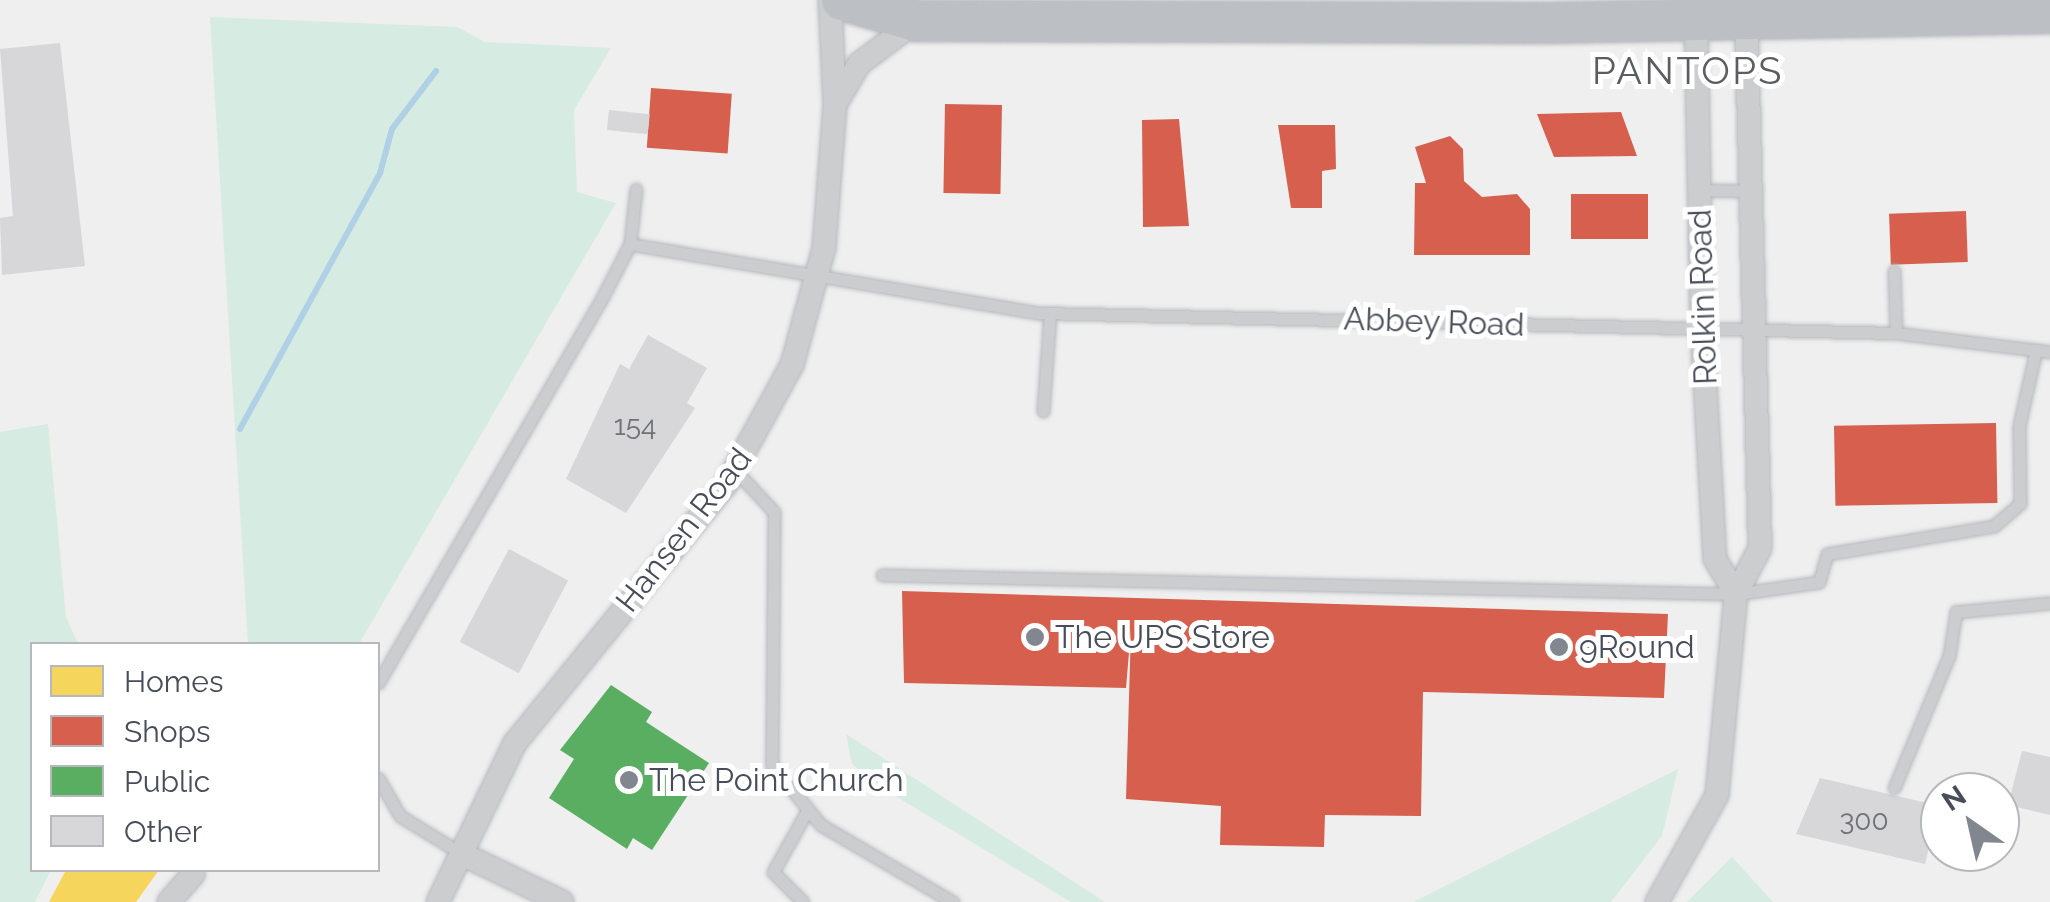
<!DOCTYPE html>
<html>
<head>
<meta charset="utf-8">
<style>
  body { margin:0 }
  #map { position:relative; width:2050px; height:902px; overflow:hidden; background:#efefef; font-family:Raleway,sans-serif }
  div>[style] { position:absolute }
  .green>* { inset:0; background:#d6ece2 }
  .homes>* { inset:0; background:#f6d55c }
  .shops>* { inset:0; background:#d6604d; transform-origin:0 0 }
  .public>* { inset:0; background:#5aae61 }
  .stream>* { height:6px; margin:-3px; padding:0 3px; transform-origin:3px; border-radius:3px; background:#afd0e5 }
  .building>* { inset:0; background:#d7d7d9; transform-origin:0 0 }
  .roads { filter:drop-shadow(0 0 2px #b5b7bd) drop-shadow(0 0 2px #b5b7bd) }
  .lane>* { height:11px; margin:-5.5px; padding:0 5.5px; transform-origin:5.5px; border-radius:5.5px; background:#cbcdcf }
  .street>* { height:22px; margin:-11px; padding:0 11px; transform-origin:11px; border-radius:11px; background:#cbcdcf }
  .highway>* { height:40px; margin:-20px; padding:0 20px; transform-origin:20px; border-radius:20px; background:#bcbfc4 }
  .dots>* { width:28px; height:28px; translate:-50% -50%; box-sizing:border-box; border:5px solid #fff; border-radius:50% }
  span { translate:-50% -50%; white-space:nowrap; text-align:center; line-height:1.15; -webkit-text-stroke:10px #fff; paint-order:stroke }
  .number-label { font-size:28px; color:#6d727a }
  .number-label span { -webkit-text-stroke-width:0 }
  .street-label { font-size:32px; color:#484e59 }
  .poi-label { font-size:32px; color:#484e59 }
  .left { translate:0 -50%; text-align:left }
  .quarter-label { font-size:38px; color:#5b5d62; letter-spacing:2.5px }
  .legend { position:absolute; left:30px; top:642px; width:350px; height:230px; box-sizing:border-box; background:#fff; border:2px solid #b6b8bd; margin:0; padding:12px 18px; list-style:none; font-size:30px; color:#484e59 }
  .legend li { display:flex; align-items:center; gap:20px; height:50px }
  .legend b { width:50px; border:2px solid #b6b8bd }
  .north { position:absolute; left:1920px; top:772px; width:100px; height:100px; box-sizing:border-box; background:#fff; border:2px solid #b6b8bd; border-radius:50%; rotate:326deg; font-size:28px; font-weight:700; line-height:40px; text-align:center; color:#484e59 }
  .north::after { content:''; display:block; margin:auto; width:35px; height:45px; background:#82868e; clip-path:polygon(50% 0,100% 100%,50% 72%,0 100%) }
</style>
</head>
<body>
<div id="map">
  <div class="green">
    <i style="clip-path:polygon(210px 17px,457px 27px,485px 42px,611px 48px,574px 110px,577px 192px,616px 203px,359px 644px,248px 644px)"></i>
    <i style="clip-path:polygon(48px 424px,66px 617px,78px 644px,32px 644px,32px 870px,51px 870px,35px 902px,0 902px,0 432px)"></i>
    <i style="clip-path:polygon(846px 734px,1105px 902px,1071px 902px,872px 782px,852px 764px)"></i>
    <i style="clip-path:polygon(1678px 769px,1662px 836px,1611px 902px,1413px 902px)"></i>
    <i style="clip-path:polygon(1732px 857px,1773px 902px,1687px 902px)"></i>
  </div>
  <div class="homes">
    <i style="clip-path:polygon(66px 870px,159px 870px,136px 902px,49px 902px)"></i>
  </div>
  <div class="shops">
    <i style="left:651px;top:88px;width:81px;height:60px;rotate:4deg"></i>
    <i style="left:945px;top:104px;width:57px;height:89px;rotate:1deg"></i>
    <i style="clip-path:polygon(1621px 112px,1637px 156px,1554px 157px,1537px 114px)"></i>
    <i style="clip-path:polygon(1179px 119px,1189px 226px,1143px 227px,1142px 120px)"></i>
    <i style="clip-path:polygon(1278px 125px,1335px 125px,1336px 169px,1322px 171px,1322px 208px,1291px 208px)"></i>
    <i style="clip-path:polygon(1450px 136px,1463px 149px,1464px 181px,1482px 197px,1517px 194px,1530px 209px,1530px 255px,1414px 255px,1415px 183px,1426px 183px,1415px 147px)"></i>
    <i style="left:1571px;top:194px;width:77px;height:45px"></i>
    <i style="left:1966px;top:211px;width:51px;height:77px;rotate:88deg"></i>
    <i style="left:1996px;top:423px;width:80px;height:162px;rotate:89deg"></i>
    <i style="clip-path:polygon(902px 591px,1668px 614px,1664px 698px,1423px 692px,1421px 816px,1325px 815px,1324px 847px,1220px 845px,1221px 806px,1126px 799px,1131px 629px,1126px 688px,904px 683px)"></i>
  </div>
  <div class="public">
    <i style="clip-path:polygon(611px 685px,652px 712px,646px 722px,709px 763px,652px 850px,633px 838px,627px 849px,549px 798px,574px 759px,560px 750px)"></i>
  </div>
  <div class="stream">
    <i style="left:240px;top:429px;width:292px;rotate:-61.3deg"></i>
    <i style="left:380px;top:173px;width:46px;rotate:-74.7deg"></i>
    <i style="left:392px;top:129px;width:73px;rotate:-52.8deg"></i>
  </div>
  <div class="building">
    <i style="clip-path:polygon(60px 43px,85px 266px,2px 275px,0 218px,13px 216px,0 49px)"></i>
    <i style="left:609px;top:110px;width:41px;height:20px;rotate:6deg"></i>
    <i style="clip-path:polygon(648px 335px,707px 368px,687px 403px,695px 408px,626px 513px,566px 479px,620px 364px,629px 369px)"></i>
    <i style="left:509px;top:549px;width:67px;height:105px;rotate:28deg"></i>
    <i style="clip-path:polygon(2022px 751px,2050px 757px,2050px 815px,2008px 805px)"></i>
    <i style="clip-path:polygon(1820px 778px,1927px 803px,1923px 820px,1935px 823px,1925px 864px,1796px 834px)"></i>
  </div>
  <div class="roads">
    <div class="lane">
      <i style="left:1699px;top:190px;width:53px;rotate:1.1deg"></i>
      <i style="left:630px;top:244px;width:416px;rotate:9.6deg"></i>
      <i style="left:1040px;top:313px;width:856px;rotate:1.34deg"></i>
      <i style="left:1896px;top:333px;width:155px;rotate:7deg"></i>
      <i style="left:1894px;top:271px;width:62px;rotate:88.2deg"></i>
      <i style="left:1043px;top:411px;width:97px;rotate:-85.9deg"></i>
      <i style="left:735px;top:470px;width:57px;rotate:47.1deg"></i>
      <i style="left:774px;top:512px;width:253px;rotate:90.5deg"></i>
      <i style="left:772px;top:765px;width:77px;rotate:50.8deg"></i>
      <i style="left:821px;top:825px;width:153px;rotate:30.3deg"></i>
      <i style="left:882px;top:575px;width:854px;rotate:1.27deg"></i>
      <i style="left:1736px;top:594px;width:84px;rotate:-8.2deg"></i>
      <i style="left:1819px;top:582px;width:29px;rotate:-74deg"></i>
      <i style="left:1827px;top:554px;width:169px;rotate:-9.5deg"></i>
      <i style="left:1994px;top:526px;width:35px;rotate:-41deg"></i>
      <i style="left:2020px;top:503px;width:77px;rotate:-90.7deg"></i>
      <i style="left:2019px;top:426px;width:78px;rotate:-77.4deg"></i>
      <i style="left:378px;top:683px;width:448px;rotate:-59.8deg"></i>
      <i style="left:603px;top:296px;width:59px;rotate:-62.6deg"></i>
      <i style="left:630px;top:244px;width:55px;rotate:-83.8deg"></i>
      <i style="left:378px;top:778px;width:44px;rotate:59.9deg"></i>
      <i style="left:400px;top:816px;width:73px;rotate:31.5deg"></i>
      <i style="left:1894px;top:788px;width:143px;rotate:-67.4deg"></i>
      <i style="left:1949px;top:656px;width:45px;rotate:-81deg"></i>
      <i style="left:1956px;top:612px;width:94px;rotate:-5.5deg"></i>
      <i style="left:803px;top:902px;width:42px;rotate:-135deg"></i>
      <i style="left:773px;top:872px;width:70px;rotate:-60.9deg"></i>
    </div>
    <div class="street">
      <i style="left:1704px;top:12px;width:12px;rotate:132deg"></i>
      <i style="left:1696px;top:21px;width:307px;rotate:88.9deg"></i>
      <i style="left:1702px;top:328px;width:231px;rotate:86.8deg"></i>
      <i style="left:1715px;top:559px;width:41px;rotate:59deg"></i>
      <i style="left:835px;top:105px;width:48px;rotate:-59.7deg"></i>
      <i style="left:859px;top:64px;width:71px;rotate:-37deg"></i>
      <i style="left:462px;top:854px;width:111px;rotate:25.6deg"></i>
      <i style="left:169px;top:902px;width:37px;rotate:-49deg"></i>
      <i style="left:438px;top:902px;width:177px;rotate:-64.2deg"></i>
      <i style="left:515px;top:743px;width:335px;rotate:-50.8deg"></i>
      <i style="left:727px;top:483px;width:135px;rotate:-61.2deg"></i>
      <i style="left:792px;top:365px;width:121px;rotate:-74.7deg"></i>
      <i style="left:824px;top:248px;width:143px;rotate:-85.6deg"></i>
      <i style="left:835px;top:105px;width:105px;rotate:-92.7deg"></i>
      <i style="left:1657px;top:902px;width:123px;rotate:-60.7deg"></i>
      <i style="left:1717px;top:795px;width:202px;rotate:-84.6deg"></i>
      <i style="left:1736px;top:594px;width:52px;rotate:-62.4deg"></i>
      <i style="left:1760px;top:548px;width:539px;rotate:-91.49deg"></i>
    </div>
    <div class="highway">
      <i style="left:842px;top:0;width:77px;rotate:15.8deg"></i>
      <i style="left:916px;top:21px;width:628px;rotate:0.18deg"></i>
      <i style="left:1544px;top:23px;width:506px;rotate:-1.13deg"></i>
    </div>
  </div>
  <div class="dots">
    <i style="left:1035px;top:637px;background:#82868e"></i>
    <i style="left:1559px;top:647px;background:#82868e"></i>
    <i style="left:629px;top:780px;background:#82868e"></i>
  </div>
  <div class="number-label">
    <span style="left:635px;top:426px">154</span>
    <span style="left:1864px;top:821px">300</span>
  </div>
  <div class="street-label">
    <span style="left:1703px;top:297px;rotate:-92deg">Rolkin Road</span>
    <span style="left:1434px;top:322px;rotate:2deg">Abbey Road</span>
    <span style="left:684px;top:530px;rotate:-52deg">Hansen Road</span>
  </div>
  <div class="poi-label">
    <span class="left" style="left:1055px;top:637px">The UPS Store</span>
    <span class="left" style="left:1579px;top:647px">9Round</span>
    <span class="left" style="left:649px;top:780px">The Point Church</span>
  </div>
  <div class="quarter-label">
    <span style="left:1688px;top:71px">PANTOPS</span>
  </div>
  <ul class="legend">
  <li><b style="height:28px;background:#f6d55c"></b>Homes</li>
  <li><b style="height:28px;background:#d6604d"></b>Shops</li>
  <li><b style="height:28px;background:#5aae61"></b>Public</li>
  <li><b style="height:28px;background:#d7d7d9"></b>Other</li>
  </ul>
  <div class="north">N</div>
</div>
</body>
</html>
